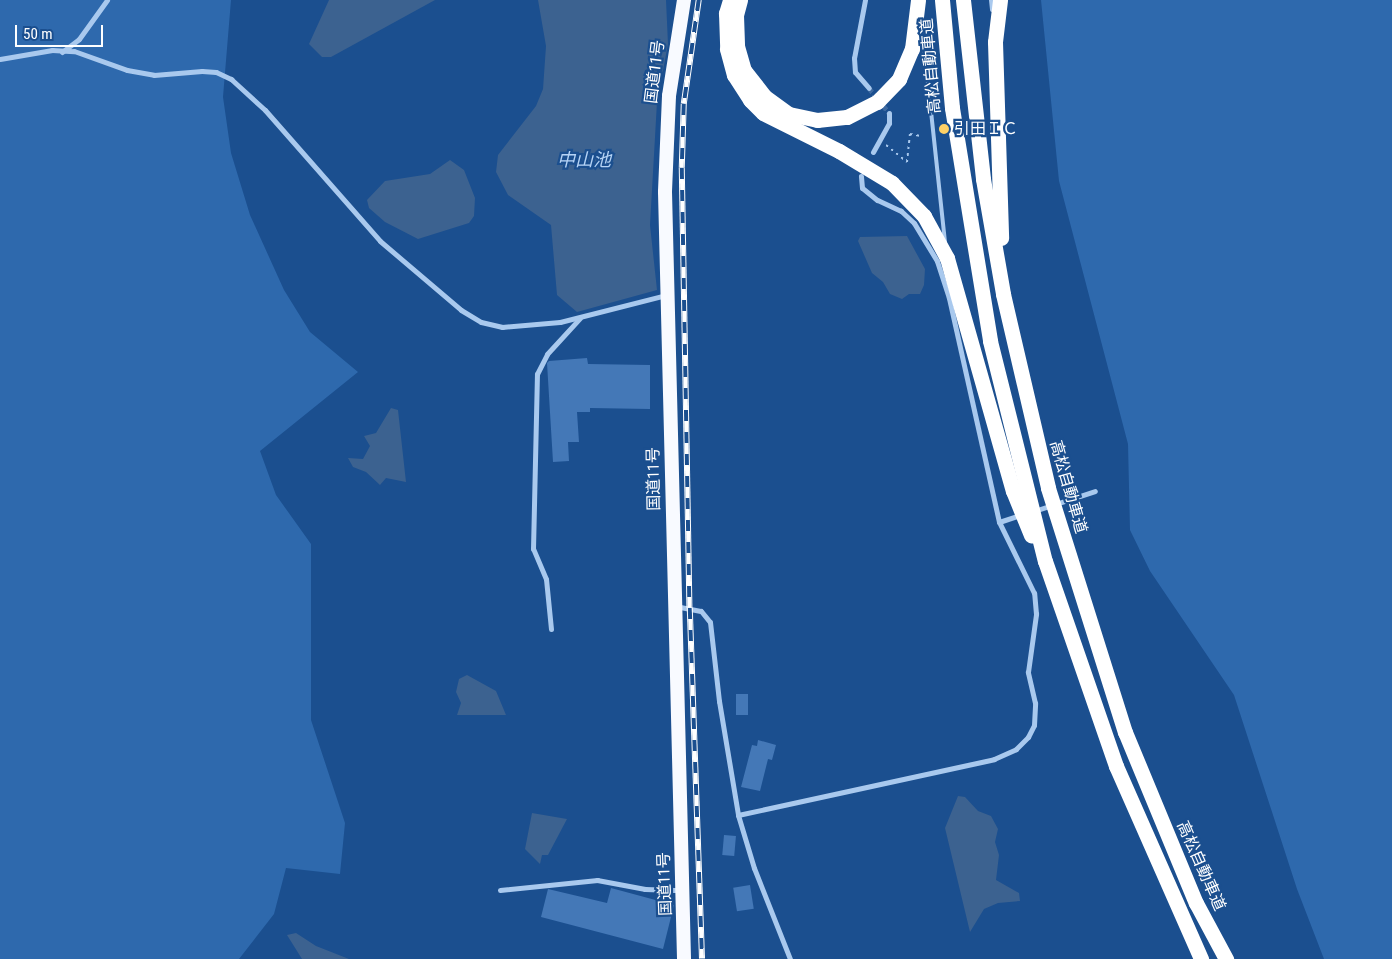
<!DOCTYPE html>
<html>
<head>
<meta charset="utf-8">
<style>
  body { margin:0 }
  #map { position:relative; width:1392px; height:959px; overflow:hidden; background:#1b4f8f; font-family:"Roboto Condensed","Noto Sans JP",sans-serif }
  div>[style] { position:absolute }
  .green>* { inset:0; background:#2e69ad }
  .water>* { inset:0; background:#3c6290 }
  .building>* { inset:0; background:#4478b7; transform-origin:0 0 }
  .minor-tunnel>* { height:5px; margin-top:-2.5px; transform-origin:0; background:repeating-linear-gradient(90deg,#3d69a0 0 5px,transparent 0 7.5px) }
  .path>* { height:2px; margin-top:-1px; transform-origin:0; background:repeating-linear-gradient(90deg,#a9c9ee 0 2.5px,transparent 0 6.5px) }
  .service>* { height:4px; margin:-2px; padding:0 2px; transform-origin:2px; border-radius:2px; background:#a9c9ee }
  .minor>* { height:5px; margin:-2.5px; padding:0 2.5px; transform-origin:2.5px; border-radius:2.5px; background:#a9c9ee }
  .trunk>* { height:14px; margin:-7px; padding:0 7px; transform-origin:7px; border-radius:7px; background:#f8faff }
  .motorway>* { height:15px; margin:-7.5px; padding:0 7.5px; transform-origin:7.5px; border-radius:7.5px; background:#fff }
  .rail>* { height:5.5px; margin-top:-2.75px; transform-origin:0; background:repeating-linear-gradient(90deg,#1b4f8f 0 11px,#fff 0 22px); box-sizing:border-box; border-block:1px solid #fff }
  .dots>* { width:14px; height:14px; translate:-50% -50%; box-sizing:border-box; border:2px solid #1b4f8f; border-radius:50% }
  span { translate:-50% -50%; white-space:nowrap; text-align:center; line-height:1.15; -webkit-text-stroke:4.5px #1b4f8f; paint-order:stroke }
  .street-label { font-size:16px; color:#fff }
  .poi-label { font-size:16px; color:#fff }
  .left { translate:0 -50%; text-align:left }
  .water-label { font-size:18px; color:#b5d3f5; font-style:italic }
  .scale { position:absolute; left:15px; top:25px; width:88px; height:22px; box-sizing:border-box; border:2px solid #fff; border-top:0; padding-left:6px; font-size:15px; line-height:18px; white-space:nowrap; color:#fff; -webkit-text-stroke:4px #1b4f8f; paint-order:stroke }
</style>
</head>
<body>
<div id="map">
  <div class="green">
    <i style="clip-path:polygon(0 0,231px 0,223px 97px,231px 153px,250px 215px,284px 290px,310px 332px,358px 372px,260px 451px,276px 495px,311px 544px,311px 720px,345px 823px,340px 874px,286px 868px,274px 914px,239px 959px,0 959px)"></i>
    <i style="clip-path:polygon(1041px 0,1392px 0,1392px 959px,1324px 959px,1297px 889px,1234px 695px,1150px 571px,1130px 530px,1128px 444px,1059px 181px)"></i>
  </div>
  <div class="water">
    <i style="clip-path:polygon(329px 0,435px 0,331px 57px,322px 57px,309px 44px)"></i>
    <i style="clip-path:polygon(538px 0,666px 0,668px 44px,657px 102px,650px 225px,657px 290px,577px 312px,557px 295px,551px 225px,508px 195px,496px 172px,498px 155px,536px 106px,543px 89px,546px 46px)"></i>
    <i style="clip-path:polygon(450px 160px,464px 170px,475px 198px,474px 216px,469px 223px,418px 239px,385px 222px,369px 208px,367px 200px,385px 181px,430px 174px)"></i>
    <i style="clip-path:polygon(907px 236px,925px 269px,924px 285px,920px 294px,909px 294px,902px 299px,890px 294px,883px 282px,872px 273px,858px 241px,860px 237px)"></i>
    <i style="clip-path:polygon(391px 408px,398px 410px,406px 482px,386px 478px,380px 485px,366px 472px,353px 467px,348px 458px,363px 459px,370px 446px,364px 436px,376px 433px)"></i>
    <i style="clip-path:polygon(467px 675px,496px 691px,506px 715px,457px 715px,461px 703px,456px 692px,459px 679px)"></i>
    <i style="clip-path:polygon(958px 796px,965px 797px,978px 811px,991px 816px,998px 829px,995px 842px,999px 855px,996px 880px,1019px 893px,1020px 901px,998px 903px,984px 909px,970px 932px,945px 828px)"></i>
    <i style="clip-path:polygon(532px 813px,567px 819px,548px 855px,542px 855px,540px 864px,525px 849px)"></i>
    <i style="clip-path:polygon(296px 933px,316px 946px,349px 959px,302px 959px,287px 935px)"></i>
  </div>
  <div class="building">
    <i style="clip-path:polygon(587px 358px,588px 364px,650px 365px,650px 409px,590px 408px,590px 412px,577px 412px,579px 442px,568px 442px,569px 461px,553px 462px,547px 363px,549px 361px)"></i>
    <i style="left:736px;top:694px;width:12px;height:21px"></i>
    <i style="clip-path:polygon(758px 740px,776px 745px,772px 760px,768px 759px,760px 791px,741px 787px,752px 745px,757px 746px)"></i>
    <i style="left:724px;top:835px;width:12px;height:20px;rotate:5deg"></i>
    <i style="left:750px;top:885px;width:24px;height:17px;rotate:81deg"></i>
    <i style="clip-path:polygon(611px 888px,674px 905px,663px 949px,541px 917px,548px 889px,607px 903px)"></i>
  </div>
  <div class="minor-tunnel">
    <i style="left:869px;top:88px;width:32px;rotate:51deg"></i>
  </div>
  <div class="path">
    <i style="left:886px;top:145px;width:27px;rotate:39deg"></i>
    <i style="left:907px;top:162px;width:28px;rotate:-84deg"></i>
    <i style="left:910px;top:134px;width:11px;rotate:10deg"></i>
  </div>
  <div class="service">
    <i style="left:991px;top:0;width:10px;rotate:84deg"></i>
    <i style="left:922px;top:27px;width:217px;rotate:83.9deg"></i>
  </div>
  <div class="minor">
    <i style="left:865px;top:0;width:59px;rotate:100.7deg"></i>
    <i style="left:854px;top:58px;width:14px;rotate:86deg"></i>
    <i style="left:855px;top:72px;width:21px;rotate:49deg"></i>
    <i style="left:62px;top:52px;width:21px;rotate:-37deg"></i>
    <i style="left:79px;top:39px;width:48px;rotate:-54.3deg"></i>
    <i style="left:0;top:59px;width:53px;rotate:-9.8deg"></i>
    <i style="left:52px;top:50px;width:22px;rotate:3deg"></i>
    <i style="left:74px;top:51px;width:56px;rotate:19.7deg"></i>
    <i style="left:127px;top:70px;width:27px;rotate:10deg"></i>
    <i style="left:154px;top:75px;width:48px;rotate:-4.8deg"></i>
    <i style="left:202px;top:71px;width:14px;rotate:4deg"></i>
    <i style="left:216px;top:72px;width:17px;rotate:25deg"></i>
    <i style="left:231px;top:79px;width:46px;rotate:42.4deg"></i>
    <i style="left:265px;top:110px;width:174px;rotate:48.7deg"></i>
    <i style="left:380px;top:241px;width:106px;rotate:40.4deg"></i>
    <i style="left:461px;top:310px;width:23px;rotate:31deg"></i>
    <i style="left:481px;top:322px;width:22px;rotate:13deg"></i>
    <i style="left:502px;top:327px;width:58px;rotate:-4.9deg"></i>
    <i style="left:560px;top:322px;width:109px;rotate:-14.3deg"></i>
    <i style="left:873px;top:152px;width:33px;rotate:-61deg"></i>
    <i style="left:889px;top:123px;width:10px;rotate:-90deg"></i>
    <i style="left:1034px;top:511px;width:64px;rotate:-18.2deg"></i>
    <i style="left:999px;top:522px;width:23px;rotate:-18deg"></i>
    <i style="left:675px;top:606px;width:26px;rotate:11deg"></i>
    <i style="left:701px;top:611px;width:14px;rotate:51deg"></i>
    <i style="left:710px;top:622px;width:80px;rotate:83.5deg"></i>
    <i style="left:719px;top:701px;width:116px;rotate:80.5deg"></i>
    <i style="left:738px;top:815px;width:55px;rotate:73.2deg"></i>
    <i style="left:754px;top:868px;width:98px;rotate:68.4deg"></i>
    <i style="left:551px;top:629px;width:50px;rotate:-95.7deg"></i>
    <i style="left:546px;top:579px;width:33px;rotate:-113deg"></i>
    <i style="left:533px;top:549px;width:175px;rotate:-88.7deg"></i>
    <i style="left:537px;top:374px;width:22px;rotate:-63deg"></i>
    <i style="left:547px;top:354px;width:49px;rotate:-47.5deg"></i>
    <i style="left:738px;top:815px;width:262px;rotate:-12.3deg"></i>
    <i style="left:994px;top:759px;width:24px;rotate:-24deg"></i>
    <i style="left:1016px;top:749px;width:17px;rotate:-45deg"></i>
    <i style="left:1028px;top:737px;width:13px;rotate:-63deg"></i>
    <i style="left:1034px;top:725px;width:22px;rotate:-87deg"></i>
    <i style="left:1035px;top:703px;width:32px;rotate:-103deg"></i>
    <i style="left:1028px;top:672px;width:59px;rotate:-82.1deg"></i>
    <i style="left:1036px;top:614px;width:21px;rotate:-95deg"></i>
    <i style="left:1034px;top:593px;width:79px;rotate:-116.2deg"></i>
    <i style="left:999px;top:522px;width:230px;rotate:-102.6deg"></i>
    <i style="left:949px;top:298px;width:39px;rotate:-108deg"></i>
    <i style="left:937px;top:261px;width:44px;rotate:-121.2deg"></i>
    <i style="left:914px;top:223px;width:18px;rotate:-137deg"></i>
    <i style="left:901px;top:211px;width:26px;rotate:-155deg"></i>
    <i style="left:877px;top:200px;width:19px;rotate:-141deg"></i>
    <i style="left:862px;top:188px;width:12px;rotate:-95deg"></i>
    <i style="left:500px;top:890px;width:98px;rotate:-5.9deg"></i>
    <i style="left:597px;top:880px;width:49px;rotate:10.6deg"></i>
    <i style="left:645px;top:889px;width:37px;rotate:2deg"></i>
  </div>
  <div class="trunk">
    <i style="left:684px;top:0;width:97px;rotate:98.9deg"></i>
    <i style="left:669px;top:96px;width:96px;rotate:92.4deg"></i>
    <i style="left:665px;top:192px;width:767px;rotate:88.58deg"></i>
  </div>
  <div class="motorway">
    <i style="left:730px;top:0;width:14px;rotate:107deg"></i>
    <i style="left:726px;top:13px;width:36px;rotate:88deg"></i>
    <i style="left:727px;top:49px;width:27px;rotate:75deg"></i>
    <i style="left:734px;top:75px;width:30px;rotate:57deg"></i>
    <i style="left:750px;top:100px;width:18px;rotate:45deg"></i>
    <i style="left:763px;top:113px;width:85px;rotate:26.6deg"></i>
    <i style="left:839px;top:151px;width:62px;rotate:31.1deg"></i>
    <i style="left:892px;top:183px;width:46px;rotate:45.9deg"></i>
    <i style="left:924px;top:216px;width:48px;rotate:61.3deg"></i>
    <i style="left:947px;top:258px;width:242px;rotate:74.2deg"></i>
    <i style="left:1013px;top:491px;width:48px;rotate:67.8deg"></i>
    <i style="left:740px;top:0;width:16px;rotate:105deg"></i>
    <i style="left:736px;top:15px;width:31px;rotate:88deg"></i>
    <i style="left:737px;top:46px;width:25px;rotate:74deg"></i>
    <i style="left:744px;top:70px;width:33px;rotate:52deg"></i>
    <i style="left:764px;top:96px;width:31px;rotate:36deg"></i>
    <i style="left:789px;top:114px;width:29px;rotate:12deg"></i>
    <i style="left:817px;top:120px;width:30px;rotate:-6deg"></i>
    <i style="left:847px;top:117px;width:34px;rotate:-27deg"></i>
    <i style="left:877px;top:102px;width:32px;rotate:-46deg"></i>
    <i style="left:899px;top:79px;width:33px;rotate:-67deg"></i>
    <i style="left:912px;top:49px;width:49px;rotate:-83deg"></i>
    <i style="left:942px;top:0;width:108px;rotate:84.7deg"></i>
    <i style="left:952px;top:108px;width:236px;rotate:80.7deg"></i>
    <i style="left:990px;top:341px;width:227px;rotate:76deg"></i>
    <i style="left:1045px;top:561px;width:217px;rotate:70.9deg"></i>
    <i style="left:1116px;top:766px;width:211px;rotate:66.2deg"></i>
    <i style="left:963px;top:0;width:180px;rotate:83.6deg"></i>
    <i style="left:983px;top:179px;width:117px;rotate:80.1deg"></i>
    <i style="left:1003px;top:294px;width:199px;rotate:76.9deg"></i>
    <i style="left:1048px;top:488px;width:256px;rotate:72.5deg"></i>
    <i style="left:1125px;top:732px;width:185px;rotate:67.5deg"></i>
    <i style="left:1196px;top:903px;width:64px;rotate:61.8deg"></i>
    <i style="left:1000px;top:0;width:42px;rotate:96.8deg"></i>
    <i style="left:995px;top:42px;width:196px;rotate:88.2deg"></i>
  </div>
  <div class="rail">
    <i style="left:699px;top:0;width:105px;rotate:98.2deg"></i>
    <i style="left:684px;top:104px;width:64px;rotate:91.8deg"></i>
    <i style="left:682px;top:168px;width:440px;rotate:89deg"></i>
    <i style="left:690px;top:608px;width:351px;rotate:88deg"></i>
  </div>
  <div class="dots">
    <i style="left:944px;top:129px;background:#ffd166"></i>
  </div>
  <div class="street-label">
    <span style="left:931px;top:66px;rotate:-95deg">高松自動車道</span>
    <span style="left:655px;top:72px;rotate:-83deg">国道11号</span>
    <span style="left:654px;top:479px;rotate:-91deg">国道11号</span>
    <span style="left:1068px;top:487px;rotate:74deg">高松自動車道</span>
    <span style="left:1201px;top:866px;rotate:66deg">高松自動車道</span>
    <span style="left:665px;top:884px;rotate:-92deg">国道11号</span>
  </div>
  <div class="poi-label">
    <span class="left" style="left:954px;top:129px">引田ＩＣ</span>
  </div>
  <div class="water-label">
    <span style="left:584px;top:160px">中山池</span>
  </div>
  <div class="scale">50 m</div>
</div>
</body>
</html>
